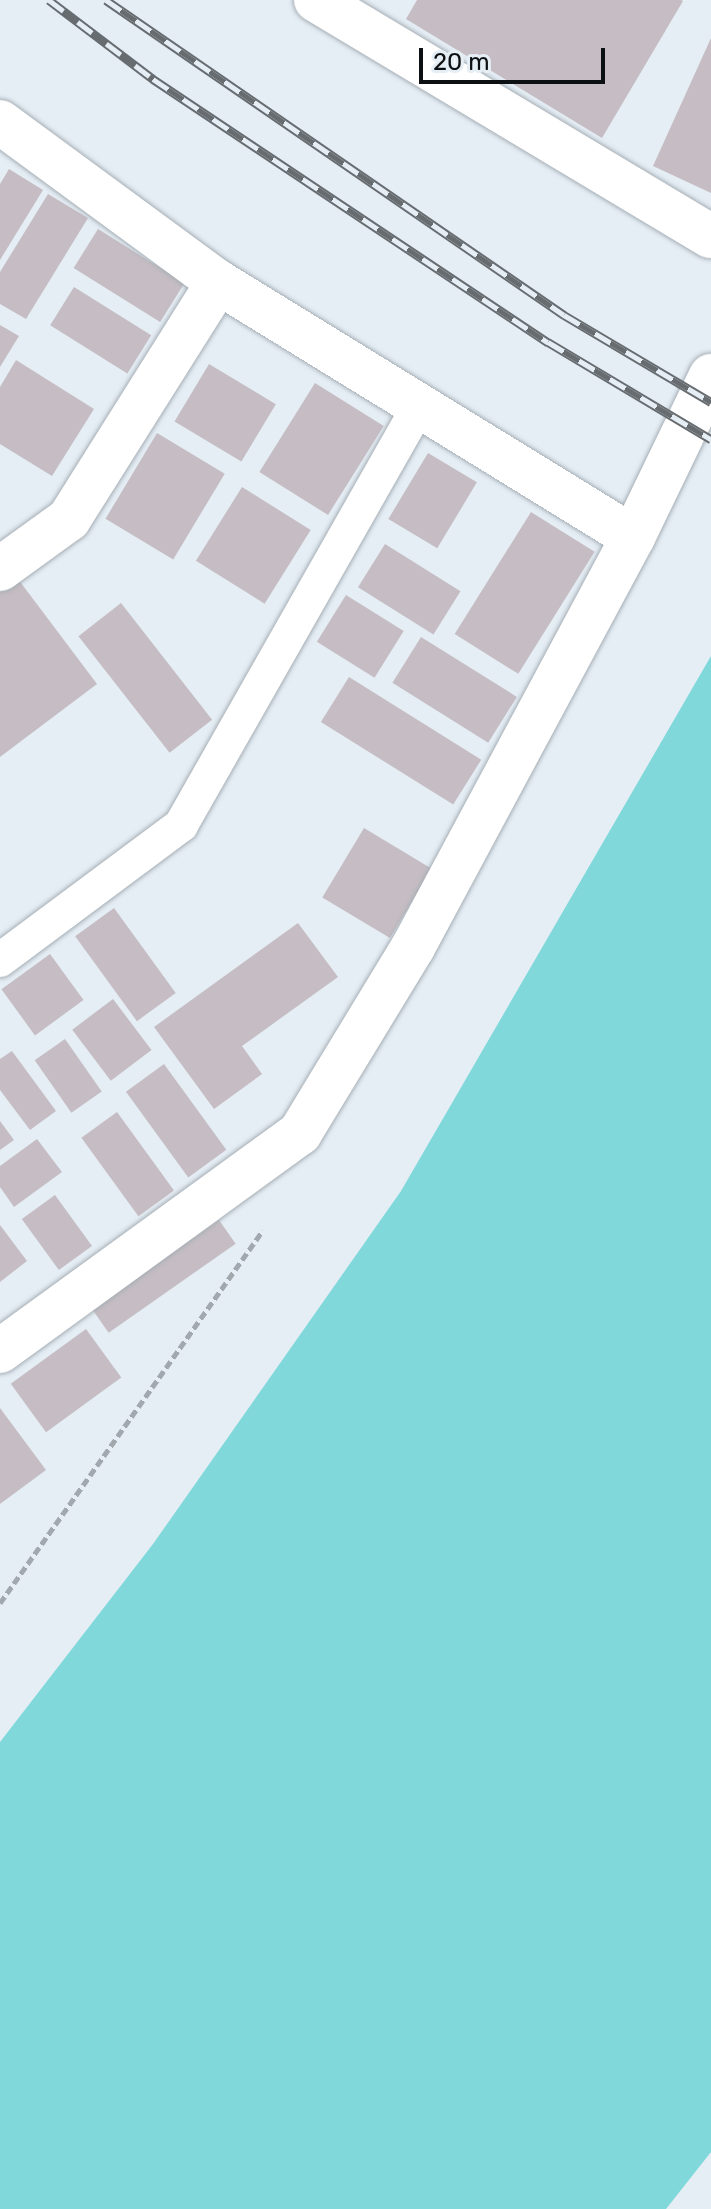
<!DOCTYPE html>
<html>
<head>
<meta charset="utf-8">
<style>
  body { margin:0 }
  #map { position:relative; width:711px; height:2209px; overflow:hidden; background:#e5eef5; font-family:Rubik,sans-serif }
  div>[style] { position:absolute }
  .water>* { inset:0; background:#80d8db }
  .building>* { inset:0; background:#c5bdc3; transform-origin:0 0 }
  .path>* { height:5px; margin-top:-2.5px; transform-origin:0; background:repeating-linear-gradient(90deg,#a2a9ae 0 8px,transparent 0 12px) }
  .roads { filter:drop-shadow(0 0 2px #a6aeb5) drop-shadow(0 0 2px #a6aeb5) }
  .service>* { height:34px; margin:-17px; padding:0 17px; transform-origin:17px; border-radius:17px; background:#fff }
  .minor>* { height:44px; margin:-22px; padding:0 22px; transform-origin:22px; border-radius:22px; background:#fff }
  .rail>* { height:9px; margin-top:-4.5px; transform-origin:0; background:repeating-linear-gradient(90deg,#e5eef5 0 18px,#676c70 0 36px); box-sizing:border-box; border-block:2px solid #676c70 }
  span { translate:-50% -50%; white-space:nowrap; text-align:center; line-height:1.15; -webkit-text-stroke:6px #e5eef5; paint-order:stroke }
  .scale { position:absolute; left:419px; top:48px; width:186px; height:36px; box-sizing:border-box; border:4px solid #0d1012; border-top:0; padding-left:10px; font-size:24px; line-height:28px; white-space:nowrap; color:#0d1012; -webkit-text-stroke:6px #e5eef5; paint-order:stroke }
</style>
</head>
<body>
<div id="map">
  <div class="water">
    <i style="clip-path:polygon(711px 656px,711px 2152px,666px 2209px,0 2209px,0 1742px,153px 1544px,401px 1191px)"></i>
  </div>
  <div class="building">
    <i style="clip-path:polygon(417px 0,681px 0,683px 1px,602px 138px,406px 19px)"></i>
    <i style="clip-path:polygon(711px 38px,711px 193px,653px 166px)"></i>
    <i style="clip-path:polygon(9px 169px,43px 190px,0 260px,0 184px)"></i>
    <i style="clip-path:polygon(48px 194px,88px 218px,26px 319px,0 304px,0 272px)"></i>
    <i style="left:98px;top:229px;width:102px;height:46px;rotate:32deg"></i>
    <i style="left:74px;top:287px;width:91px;height:45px;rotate:32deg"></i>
    <i style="clip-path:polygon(0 325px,19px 336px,0 367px)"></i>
    <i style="clip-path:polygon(16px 360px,94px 409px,52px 476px,0 444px,0 387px)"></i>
    <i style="left:209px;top:364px;width:78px;height:67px;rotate:31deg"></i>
    <i style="left:315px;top:383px;width:81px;height:105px;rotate:32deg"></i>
    <i style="left:157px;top:433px;width:79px;height:100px;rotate:31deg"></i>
    <i style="left:428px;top:453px;width:57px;height:77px;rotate:31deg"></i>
    <i style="left:242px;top:487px;width:81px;height:87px;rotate:32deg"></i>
    <i style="left:531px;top:512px;width:75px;height:144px;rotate:32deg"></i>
    <i style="left:385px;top:544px;width:89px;height:51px;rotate:32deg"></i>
    <i style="clip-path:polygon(18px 579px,97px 684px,0 757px,0 592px)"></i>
    <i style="left:346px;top:595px;width:68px;height:55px;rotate:32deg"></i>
    <i style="left:121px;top:603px;width:148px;height:54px;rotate:52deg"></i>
    <i style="left:421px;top:637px;width:113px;height:54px;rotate:32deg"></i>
    <i style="left:349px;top:677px;width:156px;height:53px;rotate:32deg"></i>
    <i style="left:364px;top:828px;width:79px;height:81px;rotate:31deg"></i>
    <i style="left:114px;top:908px;width:105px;height:48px;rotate:54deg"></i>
    <i style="clip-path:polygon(298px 923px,338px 977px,242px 1046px,262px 1074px,214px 1109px,154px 1027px)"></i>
    <i style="left:50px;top:954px;width:57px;height:60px;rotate:54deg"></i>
    <i style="left:113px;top:999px;width:64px;height:51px;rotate:53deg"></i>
    <i style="left:65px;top:1039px;width:64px;height:37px;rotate:55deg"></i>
    <i style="clip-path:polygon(12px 1051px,56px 1111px,30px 1130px,0 1090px,0 1059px)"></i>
    <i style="left:164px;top:1064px;width:106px;height:47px;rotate:54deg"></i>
    <i style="left:117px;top:1112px;width:97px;height:44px;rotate:54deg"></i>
    <i style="clip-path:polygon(0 1121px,14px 1140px,0 1150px)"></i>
    <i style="clip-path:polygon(37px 1139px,62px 1172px,14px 1207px,0 1187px,0 1166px)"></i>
    <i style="left:55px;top:1195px;width:63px;height:41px;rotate:54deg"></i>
    <i style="left:219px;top:1220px;width:29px;height:155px;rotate:55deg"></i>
    <i style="clip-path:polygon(0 1225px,27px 1261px,0 1282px)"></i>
    <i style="left:86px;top:1329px;width:60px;height:93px;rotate:54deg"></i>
    <i style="clip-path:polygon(0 1408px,46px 1470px,0 1504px)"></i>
  </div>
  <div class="path">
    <i style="left:0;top:1603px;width:456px;rotate:-54.8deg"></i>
  </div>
  <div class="roads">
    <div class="service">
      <i style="left:0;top:960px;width:226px;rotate:-36.7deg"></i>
      <i style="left:181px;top:825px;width:478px;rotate:-60.4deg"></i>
    </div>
    <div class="minor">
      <i style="left:316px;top:0;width:460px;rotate:30.9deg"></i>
      <i style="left:0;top:122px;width:270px;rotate:36.3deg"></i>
      <i style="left:218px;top:282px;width:487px;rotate:31.6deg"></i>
      <i style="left:633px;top:537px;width:465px;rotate:118.2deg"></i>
      <i style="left:413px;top:947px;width:218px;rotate:121.3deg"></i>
      <i style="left:300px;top:1133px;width:371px;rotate:144deg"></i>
      <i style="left:633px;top:537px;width:179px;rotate:-64.2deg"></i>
      <i style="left:0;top:569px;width:85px;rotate:-35.9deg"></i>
      <i style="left:69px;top:519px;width:280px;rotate:-57.8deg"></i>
    </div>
  </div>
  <div class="rail">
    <i style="left:49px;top:0;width:131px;rotate:37.2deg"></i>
    <i style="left:153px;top:79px;width:475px;rotate:33.7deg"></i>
    <i style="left:548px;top:342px;width:190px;rotate:30.8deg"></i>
    <i style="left:106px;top:0;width:556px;rotate:34.52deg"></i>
    <i style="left:564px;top:315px;width:171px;rotate:30.6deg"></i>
  </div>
  <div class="scale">20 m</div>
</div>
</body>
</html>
